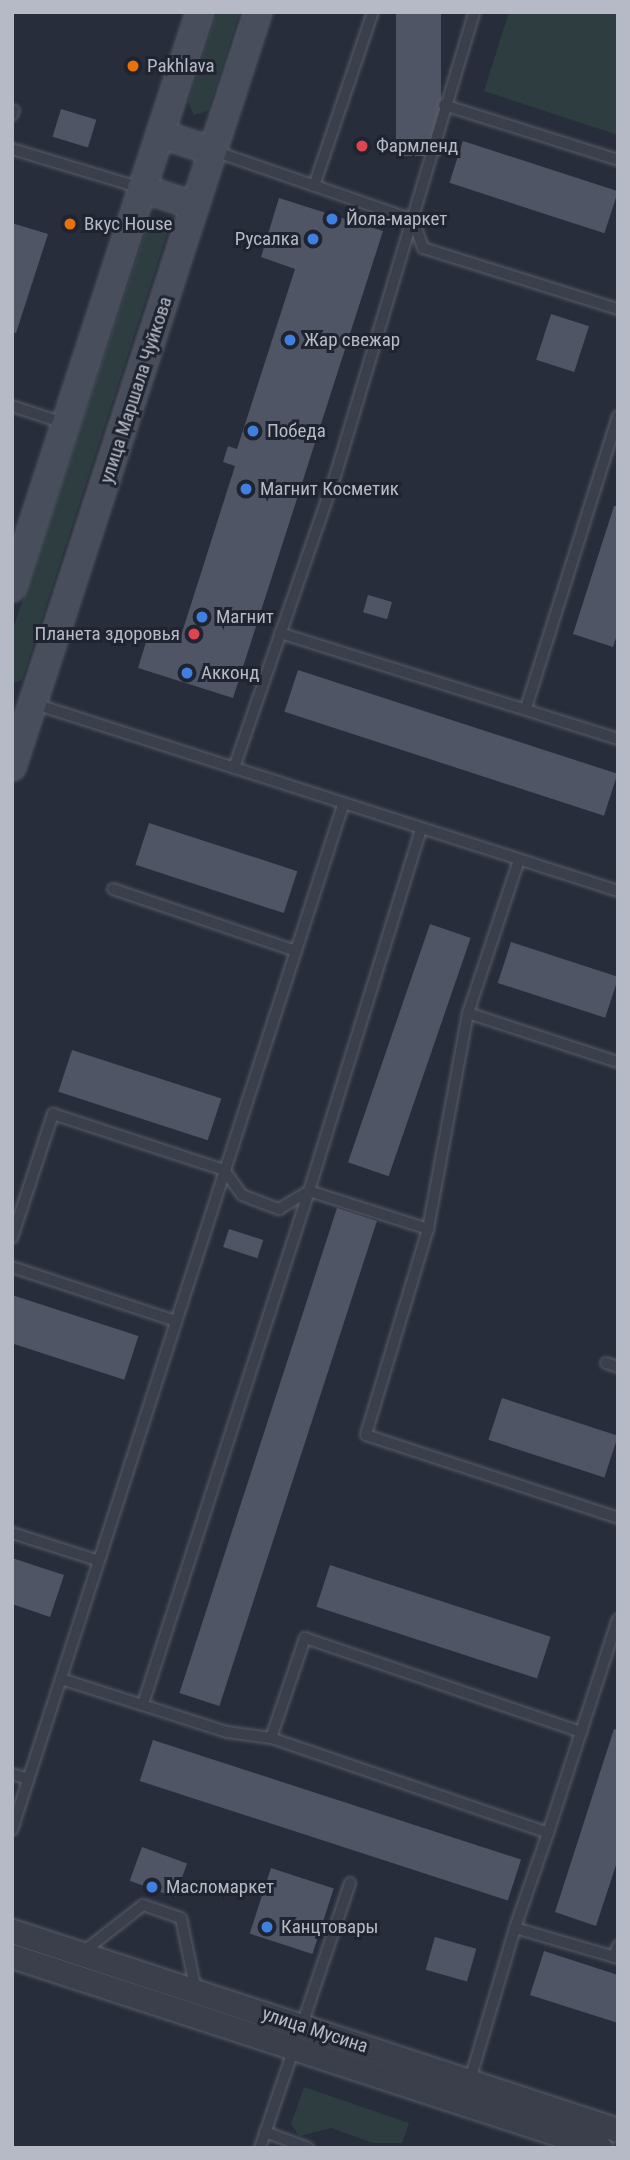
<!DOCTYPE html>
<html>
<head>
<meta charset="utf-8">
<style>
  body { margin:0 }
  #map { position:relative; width:630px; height:2160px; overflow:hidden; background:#272d3a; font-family:"Roboto Condensed",sans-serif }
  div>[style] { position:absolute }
  .green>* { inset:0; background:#2d3d40 }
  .building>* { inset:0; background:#505565; transform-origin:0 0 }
  .roads { filter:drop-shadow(0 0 2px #585d69) drop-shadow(0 0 2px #585d69) }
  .service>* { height:10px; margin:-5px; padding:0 5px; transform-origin:5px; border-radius:5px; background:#3a3f4b }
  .tertiary>* { height:23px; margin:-11.5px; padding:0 11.5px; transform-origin:11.5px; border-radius:11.5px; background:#3a3f4b }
  .secondary>* { height:26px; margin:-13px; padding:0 13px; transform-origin:13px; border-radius:13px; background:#494e5d }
  .dots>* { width:19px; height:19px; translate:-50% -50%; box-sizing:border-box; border:4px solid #1f2430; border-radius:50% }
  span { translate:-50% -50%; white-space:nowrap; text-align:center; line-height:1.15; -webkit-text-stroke:6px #1f2430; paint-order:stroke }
  .poi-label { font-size:19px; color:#b6bac6 }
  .left { translate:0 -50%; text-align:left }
  .right { translate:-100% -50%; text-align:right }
  .street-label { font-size:19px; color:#b6bac6 }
  .frame { position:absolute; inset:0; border:14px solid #b6bac6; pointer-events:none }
</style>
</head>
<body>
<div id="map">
  <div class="green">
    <i style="clip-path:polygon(217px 12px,240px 12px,208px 111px,194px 115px,188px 102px)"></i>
    <i style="clip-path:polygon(509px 12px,618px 12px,618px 135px,484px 91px)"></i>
    <i style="clip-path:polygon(156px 217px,163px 218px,169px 228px,22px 680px,12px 684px,12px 632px,149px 221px)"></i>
    <i style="clip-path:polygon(304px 2087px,409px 2123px,402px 2143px,373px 2143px,331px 2128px,299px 2136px,291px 2124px)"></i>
  </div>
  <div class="building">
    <i style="left:396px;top:12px;width:45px;height:144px"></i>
    <i style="left:61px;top:109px;width:37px;height:29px;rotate:17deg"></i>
    <i style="left:463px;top:141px;width:163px;height:44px;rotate:18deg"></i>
    <i style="clip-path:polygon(279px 198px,383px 231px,233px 698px,138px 668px,150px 629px,180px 639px,235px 466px,223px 462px,228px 446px,237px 449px,295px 269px,261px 257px)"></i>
    <i style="clip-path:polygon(12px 223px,48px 234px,16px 333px,12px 332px)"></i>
    <i style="left:551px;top:314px;width:40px;height:48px;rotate:18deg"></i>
    <i style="clip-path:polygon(614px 506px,618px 506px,618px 632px,613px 647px,573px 634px)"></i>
    <i style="left:368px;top:595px;width:25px;height:18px;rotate:16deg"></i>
    <i style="left:298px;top:670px;width:336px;height:44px;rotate:18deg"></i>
    <i style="left:149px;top:823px;width:156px;height:44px;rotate:18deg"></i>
    <i style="left:430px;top:924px;width:43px;height:252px;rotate:19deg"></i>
    <i style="left:511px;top:942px;width:113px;height:43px;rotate:18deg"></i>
    <i style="left:72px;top:1050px;width:157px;height:44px;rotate:18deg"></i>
    <i style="left:337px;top:1208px;width:42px;height:510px;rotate:18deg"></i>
    <i style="left:229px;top:1229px;width:36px;height:19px;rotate:18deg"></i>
    <i style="left:12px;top:1295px;width:133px;height:46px;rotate:18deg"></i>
    <i style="left:502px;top:1398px;width:122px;height:44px;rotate:18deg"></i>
    <i style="clip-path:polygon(12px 1558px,64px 1575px,50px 1617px,12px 1604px)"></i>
    <i style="left:330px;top:1565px;width:232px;height:44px;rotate:18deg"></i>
    <i style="clip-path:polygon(614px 1729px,618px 1730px,618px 1859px,596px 1926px,555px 1912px)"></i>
    <i style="left:153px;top:1740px;width:387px;height:43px;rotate:18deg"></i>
    <i style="left:142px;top:1847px;width:48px;height:36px;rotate:20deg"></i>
    <i style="left:271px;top:1868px;width:66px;height:69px;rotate:18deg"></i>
    <i style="left:435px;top:1937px;width:43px;height:34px;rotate:16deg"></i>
    <i style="clip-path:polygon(544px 1951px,618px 1975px,618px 2023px,530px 1995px)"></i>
  </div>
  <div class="roads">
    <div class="service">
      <i style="left:444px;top:105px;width:182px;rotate:17.5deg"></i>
      <i style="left:12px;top:115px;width:5px;rotate:-68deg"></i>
      <i style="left:12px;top:149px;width:135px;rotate:16.8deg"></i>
      <i style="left:214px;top:151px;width:211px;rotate:19.1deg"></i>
      <i style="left:413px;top:220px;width:30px;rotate:70deg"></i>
      <i style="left:423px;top:248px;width:204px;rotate:17.4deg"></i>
      <i style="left:314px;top:186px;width:184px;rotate:-71.3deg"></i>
      <i style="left:12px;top:406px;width:55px;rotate:18.1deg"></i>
      <i style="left:280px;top:633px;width:354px;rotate:17.4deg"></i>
      <i style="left:35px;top:704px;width:612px;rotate:17.78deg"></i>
      <i style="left:526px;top:708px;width:306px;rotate:-72.5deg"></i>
      <i style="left:234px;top:768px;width:315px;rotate:-70.9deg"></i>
      <i style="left:337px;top:470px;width:478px;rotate:-73.3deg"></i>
      <i style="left:519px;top:860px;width:161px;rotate:108.4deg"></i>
      <i style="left:468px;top:1013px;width:158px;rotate:18.1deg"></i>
      <i style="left:113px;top:889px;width:193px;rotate:18.7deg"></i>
      <i style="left:468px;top:1013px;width:220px;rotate:100.5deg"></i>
      <i style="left:428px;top:1229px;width:215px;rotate:106.8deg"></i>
      <i style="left:366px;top:1435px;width:265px;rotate:18.2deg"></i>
      <i style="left:12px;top:1238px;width:131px;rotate:-71.7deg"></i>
      <i style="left:53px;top:1114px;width:180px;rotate:18.1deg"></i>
      <i style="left:224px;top:1170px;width:31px;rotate:54deg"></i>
      <i style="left:242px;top:1195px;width:40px;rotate:21deg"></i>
      <i style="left:279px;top:1209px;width:35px;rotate:-31deg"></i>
      <i style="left:309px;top:1191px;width:125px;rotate:17.7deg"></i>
      <i style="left:12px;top:1267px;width:172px;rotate:18.3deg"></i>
      <i style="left:606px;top:1363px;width:13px;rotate:18deg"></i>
      <i style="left:12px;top:1533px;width:91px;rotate:17.8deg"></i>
      <i style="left:61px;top:1679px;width:174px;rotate:17.7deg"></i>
      <i style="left:227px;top:1732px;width:44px;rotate:7.8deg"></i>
      <i style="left:271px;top:1738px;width:293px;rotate:18.9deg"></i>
      <i style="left:548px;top:1833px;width:101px;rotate:109.2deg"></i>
      <i style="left:143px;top:1704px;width:539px;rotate:-72.07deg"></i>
      <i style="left:309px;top:1191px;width:379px;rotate:-72.8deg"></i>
      <i style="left:271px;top:1738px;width:106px;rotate:-71.2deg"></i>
      <i style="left:305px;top:1638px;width:292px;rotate:18.8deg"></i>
      <i style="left:12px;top:1774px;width:17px;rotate:17deg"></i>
      <i style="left:12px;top:1830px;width:1077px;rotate:-72.1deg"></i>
      <i style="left:548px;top:1833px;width:225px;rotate:-71.9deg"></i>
      <i style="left:83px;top:1952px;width:76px;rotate:-38.1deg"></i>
      <i style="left:143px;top:1905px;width:40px;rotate:18.9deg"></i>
      <i style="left:181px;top:1918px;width:75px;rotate:78.4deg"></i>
      <i style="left:614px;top:1957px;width:12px;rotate:-70deg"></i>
      <i style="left:302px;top:2025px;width:150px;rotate:-71.3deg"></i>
      <i style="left:470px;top:2080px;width:159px;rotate:-73.5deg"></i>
      <i style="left:515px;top:1928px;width:107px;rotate:16.2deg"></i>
      <i style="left:265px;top:2132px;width:46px;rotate:20.4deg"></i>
      <i style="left:260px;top:2148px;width:106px;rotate:-71.2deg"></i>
    </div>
    <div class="tertiary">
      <i style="left:12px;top:1931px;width:638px;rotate:18.18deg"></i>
      <i style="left:12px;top:1956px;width:619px;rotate:18.08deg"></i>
    </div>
    <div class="secondary">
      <i style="left:160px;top:134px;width:56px;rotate:17.8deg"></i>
      <i style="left:141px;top:188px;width:57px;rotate:18.4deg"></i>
      <i style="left:12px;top:588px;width:606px;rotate:-71.92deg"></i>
      <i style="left:12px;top:767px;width:794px;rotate:-71.95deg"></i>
    </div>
  </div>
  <div class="dots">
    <i style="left:133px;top:66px;background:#e8710a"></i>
    <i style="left:362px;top:146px;background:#e0444e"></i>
    <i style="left:332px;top:219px;background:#3f7fe0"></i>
    <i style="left:70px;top:224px;background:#e8710a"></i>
    <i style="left:313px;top:239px;background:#3f7fe0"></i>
    <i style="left:290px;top:340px;background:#3f7fe0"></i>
    <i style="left:253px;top:431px;background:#3f7fe0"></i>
    <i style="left:246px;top:489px;background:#3f7fe0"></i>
    <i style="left:202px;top:617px;background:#3f7fe0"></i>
    <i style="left:194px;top:634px;background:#e0444e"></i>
    <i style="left:187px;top:673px;background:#3f7fe0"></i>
    <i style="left:152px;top:1887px;background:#3f7fe0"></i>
    <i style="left:267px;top:1927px;background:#3f7fe0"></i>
  </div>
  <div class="poi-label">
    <span class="left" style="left:147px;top:66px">Pakhlava</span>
    <span class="left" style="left:376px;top:146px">Фармленд</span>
    <span class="left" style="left:346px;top:219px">Йола-маркет</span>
    <span class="left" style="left:84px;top:224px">Вкус House</span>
    <span class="right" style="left:299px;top:239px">Русалка</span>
    <span class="left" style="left:304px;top:340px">Жар свежар</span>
    <span class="left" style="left:267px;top:431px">Победа</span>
    <span class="left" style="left:260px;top:489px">Магнит Косметик</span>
    <span class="left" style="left:216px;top:617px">Магнит</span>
    <span class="right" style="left:180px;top:634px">Планета здоровья</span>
    <span class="left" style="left:201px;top:673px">Акконд</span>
    <span class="left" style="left:166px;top:1887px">Масломаркет</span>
    <span class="left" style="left:281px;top:1927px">Канцтовары</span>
  </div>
  <div class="street-label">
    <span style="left:136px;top:390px;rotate:-72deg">улица Маршала Чуйкова</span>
    <span style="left:315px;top:2030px;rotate:18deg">улица Мусина</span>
  </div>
  <div class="frame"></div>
</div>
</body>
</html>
